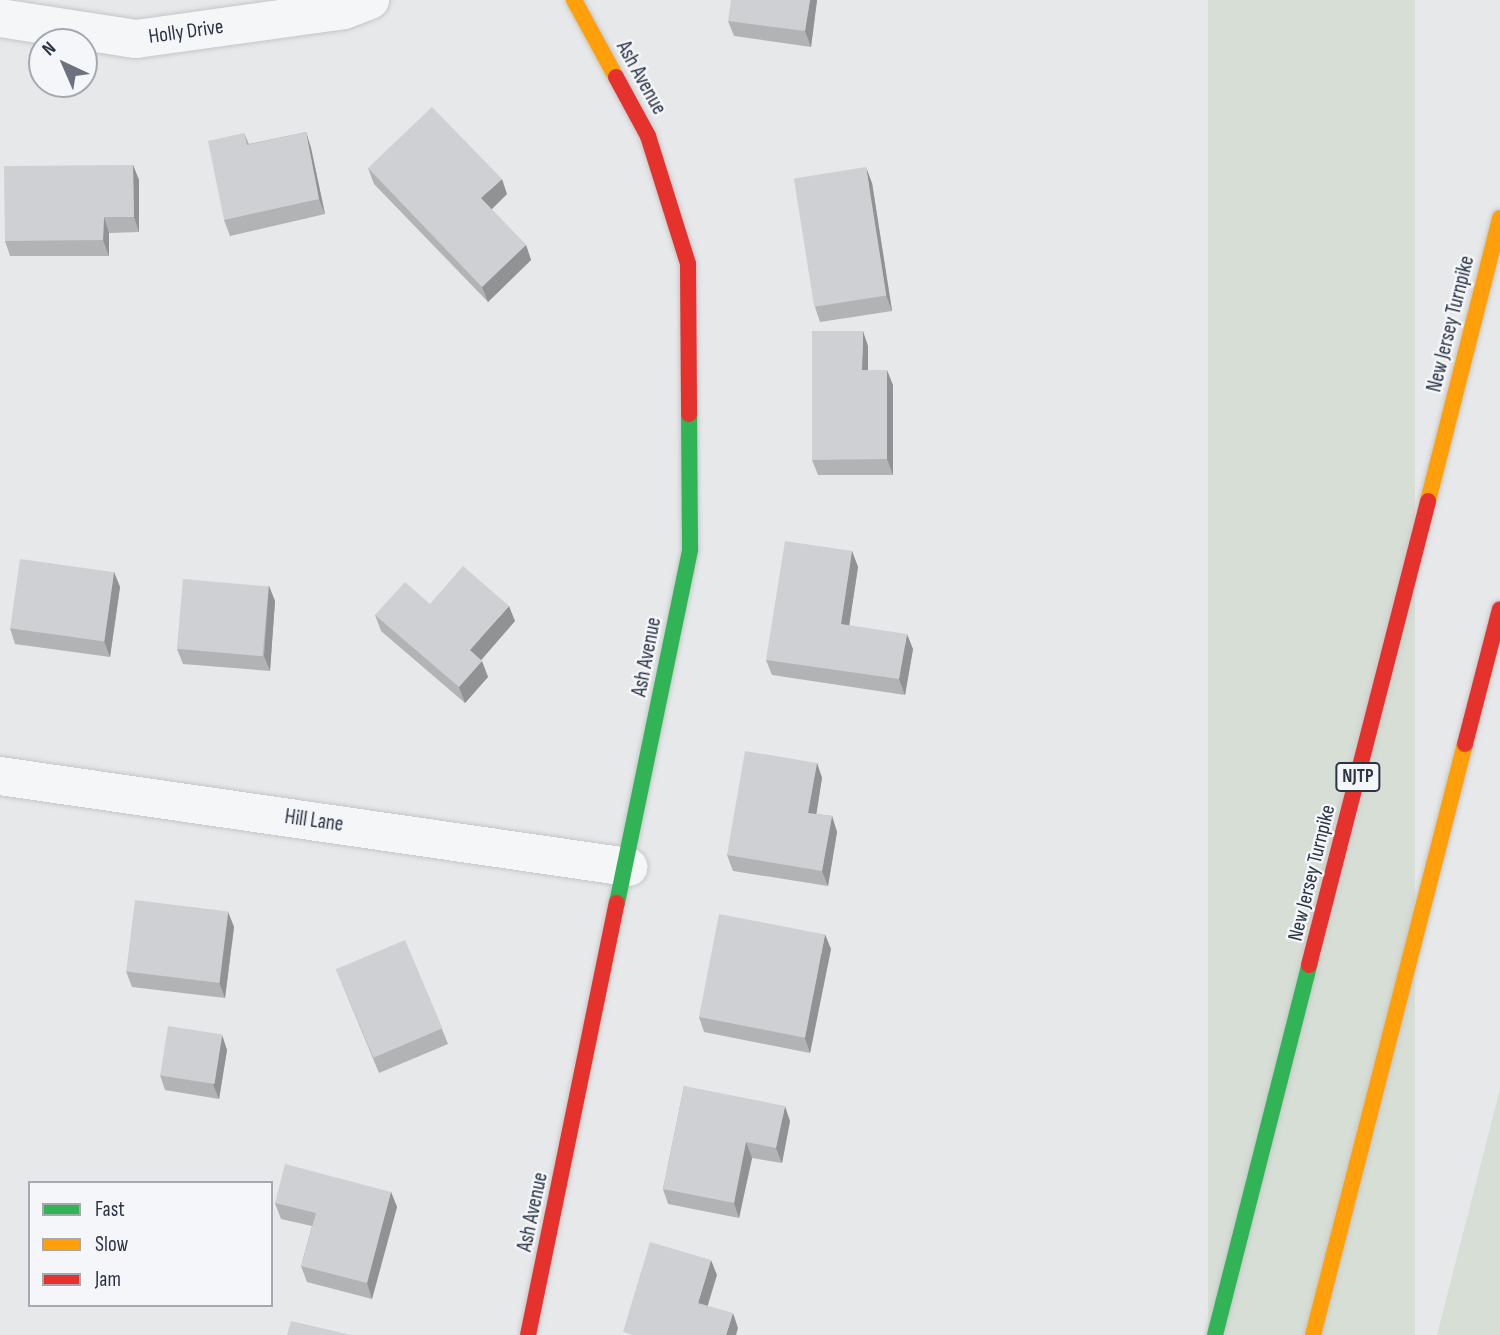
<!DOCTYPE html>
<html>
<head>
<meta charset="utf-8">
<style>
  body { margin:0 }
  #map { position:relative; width:1500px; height:1335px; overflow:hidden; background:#e6e8ea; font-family:"Sofia Sans Condensed",sans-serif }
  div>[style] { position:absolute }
  .green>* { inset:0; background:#d6ded6; transform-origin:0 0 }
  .roads { filter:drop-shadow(0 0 2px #c4c6c8) drop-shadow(0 0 2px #c4c6c8) }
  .street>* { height:38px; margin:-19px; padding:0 19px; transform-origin:19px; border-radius:19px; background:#f5f6f7 }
  .fast>* { height:16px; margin:-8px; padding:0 8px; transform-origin:8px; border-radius:8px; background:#30b455 }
  .slow>* { height:16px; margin:-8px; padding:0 8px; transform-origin:8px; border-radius:8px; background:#ff9f0a }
  .jam>* { height:16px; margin:-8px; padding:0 8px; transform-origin:8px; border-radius:8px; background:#e5322d }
  .wall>* { inset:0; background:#b1b3b5 }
  .shaded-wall>* { inset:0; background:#909294 }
  .building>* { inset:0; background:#ced0d3; transform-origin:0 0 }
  span { translate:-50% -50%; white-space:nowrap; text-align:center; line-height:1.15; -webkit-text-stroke:5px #f4f6f9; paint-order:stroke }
  .shield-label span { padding:2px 5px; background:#f4f6f9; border:2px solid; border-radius:5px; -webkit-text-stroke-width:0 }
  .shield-label { font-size:19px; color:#2b3445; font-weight:700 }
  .street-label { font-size:21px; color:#2b3445 }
  .legend { position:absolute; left:28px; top:1181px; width:245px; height:126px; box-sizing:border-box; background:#f4f6f9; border:2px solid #a4a8b1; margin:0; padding:9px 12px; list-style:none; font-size:21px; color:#2b3445 }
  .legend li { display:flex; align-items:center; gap:14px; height:35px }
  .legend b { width:35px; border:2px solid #a4a8b1 }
  .north { position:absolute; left:28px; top:28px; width:70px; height:70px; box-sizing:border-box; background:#f4f6f9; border:2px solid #a4a8b1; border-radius:50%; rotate:316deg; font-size:19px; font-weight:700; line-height:28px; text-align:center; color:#2b3445 }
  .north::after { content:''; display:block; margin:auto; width:24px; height:32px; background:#6c737f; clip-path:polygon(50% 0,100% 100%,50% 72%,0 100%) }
</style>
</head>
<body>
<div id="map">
  <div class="green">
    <i style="left:1208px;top:0;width:207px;height:1378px"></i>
    <i style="clip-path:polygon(1500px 1089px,1500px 1335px,1437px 1335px)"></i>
  </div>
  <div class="roads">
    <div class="street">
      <i style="left:0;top:18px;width:138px;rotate:8.8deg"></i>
      <i style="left:136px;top:39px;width:210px;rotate:-7.9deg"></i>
      <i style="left:344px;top:10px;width:28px;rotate:-21deg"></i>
      <i style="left:0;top:776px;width:635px;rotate:8.25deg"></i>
    </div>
    <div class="fast">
      <i style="left:617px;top:903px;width:361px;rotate:-78.3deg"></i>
      <i style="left:690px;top:549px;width:135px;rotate:-90.4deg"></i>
      <i style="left:1215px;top:1335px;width:382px;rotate:-75.7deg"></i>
    </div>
    <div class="slow">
      <i style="left:574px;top:0;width:88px;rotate:61.4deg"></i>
      <i style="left:1428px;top:501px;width:292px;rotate:-75.7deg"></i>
      <i style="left:1313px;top:1335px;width:610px;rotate:-75.58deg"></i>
    </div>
    <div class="jam">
      <i style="left:616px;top:77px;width:67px;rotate:61.5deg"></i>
      <i style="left:648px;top:136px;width:134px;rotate:72.6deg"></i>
      <i style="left:688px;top:264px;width:150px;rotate:89.6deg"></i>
      <i style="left:1465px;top:744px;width:139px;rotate:-75.5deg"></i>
      <i style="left:1309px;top:965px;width:479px;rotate:-75.6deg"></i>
      <i style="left:528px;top:1335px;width:441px;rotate:-78.4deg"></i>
    </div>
  </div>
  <div class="wall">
    <i style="clip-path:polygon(817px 0,811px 47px,734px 36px,728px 21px)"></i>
    <i style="clip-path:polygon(306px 132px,311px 148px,325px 214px,230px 236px,224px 220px,244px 133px,249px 144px)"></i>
    <i style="clip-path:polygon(133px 165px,139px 180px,139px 232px,109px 233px,109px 256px,10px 256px,5px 241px)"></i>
    <i style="clip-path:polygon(368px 168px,507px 194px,491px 209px,526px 245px,531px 260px,488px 302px,374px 184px)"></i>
    <i style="clip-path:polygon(872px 183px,892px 311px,820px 322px,815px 307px)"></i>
    <i style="clip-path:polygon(868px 346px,868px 370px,893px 385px,893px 475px,818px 475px,812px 460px)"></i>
    <i style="clip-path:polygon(852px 551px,858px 567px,849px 625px,913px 649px,905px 695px,772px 675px,766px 660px)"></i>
    <i style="clip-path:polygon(114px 572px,120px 587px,110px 657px,15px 644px,10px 628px)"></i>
    <i style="clip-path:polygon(269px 586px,275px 601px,270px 671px,183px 664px,177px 649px)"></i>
    <i style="clip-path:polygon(430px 604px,515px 621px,481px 660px,488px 677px,465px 703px,381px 631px,375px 615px)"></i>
    <i style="clip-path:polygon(817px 763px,822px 778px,816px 814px,832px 816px,837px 832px,828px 886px,733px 871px,727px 855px)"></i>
    <i style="clip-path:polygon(228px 912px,234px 927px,225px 998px,132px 987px,126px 971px)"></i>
    <i style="clip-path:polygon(831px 949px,810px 1053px,704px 1032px,699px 1017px)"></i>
    <i style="clip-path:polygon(336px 969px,442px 1029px,448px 1044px,379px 1073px)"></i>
    <i style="clip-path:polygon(222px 1035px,227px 1050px,219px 1099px,165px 1090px,160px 1075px)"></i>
    <i style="clip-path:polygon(684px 1086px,790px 1121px,782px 1163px,752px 1158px,739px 1218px,668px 1204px,663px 1189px)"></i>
    <i style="clip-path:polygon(391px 1192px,397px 1207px,372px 1299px,307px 1282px,301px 1266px,312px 1226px,281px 1219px,275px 1203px)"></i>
  </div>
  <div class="shaded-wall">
    <i style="clip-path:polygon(810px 0,817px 0,811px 47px,805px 31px)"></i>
    <i style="clip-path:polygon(306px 132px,311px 148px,325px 214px,319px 199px)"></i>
    <i style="clip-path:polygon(133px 165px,139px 180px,139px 232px,134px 217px)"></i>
    <i style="clip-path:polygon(866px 167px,872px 183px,892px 311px,886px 295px)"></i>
    <i style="clip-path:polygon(502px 179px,507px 194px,487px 214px,481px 198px)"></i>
    <i style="clip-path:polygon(104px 217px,109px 233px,109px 256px,103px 240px)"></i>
    <i style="clip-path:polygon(526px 245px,531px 260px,488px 302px,482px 287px)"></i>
    <i style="clip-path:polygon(863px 331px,868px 346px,868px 385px,862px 370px)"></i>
    <i style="clip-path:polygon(887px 370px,893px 385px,893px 475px,887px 459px)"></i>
    <i style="clip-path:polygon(852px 551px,858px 567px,847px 640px,841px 624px)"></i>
    <i style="clip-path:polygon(114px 572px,120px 587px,110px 657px,104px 641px)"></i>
    <i style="clip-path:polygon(269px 586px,275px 601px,270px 671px,264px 656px)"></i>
    <i style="clip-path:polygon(509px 606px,515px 621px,476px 666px,470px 650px)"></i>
    <i style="clip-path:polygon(907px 634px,913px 649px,905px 695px,899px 679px)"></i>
    <i style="clip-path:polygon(482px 661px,488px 677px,465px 703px,459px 687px)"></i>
    <i style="clip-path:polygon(817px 763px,822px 778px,814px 829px,808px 813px)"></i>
    <i style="clip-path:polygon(832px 816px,837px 832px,828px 886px,822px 871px)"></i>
    <i style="clip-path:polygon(228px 912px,234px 927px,225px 998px,219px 982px)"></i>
    <i style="clip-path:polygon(825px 934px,831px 949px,810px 1053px,805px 1038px)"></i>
    <i style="clip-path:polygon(222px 1035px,227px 1050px,219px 1099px,213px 1084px)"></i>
    <i style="clip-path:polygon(785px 1106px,790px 1121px,782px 1163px,776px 1148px)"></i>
    <i style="clip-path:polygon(746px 1142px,752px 1158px,739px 1218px,734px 1203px)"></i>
    <i style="clip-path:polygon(391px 1192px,397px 1207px,372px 1299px,367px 1283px)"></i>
    <i style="clip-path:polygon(711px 1260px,717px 1275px,704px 1318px,698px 1303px)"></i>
    <i style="clip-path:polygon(733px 1313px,738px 1328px,736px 1335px,726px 1335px)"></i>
  </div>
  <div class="building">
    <i style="clip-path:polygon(731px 0,810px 0,805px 31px,728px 21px)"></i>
    <i style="clip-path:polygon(432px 107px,502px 179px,481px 198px,526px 245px,482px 287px,368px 168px)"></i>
    <i style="clip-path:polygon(306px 132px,319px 199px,224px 220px,208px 141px,244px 133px,247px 145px)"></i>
    <i style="clip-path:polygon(133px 165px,134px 217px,104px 217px,103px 240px,5px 241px,4px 166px)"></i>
    <i style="left:866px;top:167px;width:130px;height:73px;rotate:81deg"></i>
    <i style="clip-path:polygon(812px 331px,863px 331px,862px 370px,887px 370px,887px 459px,812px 460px)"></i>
    <i style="clip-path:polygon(785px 541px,852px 551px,841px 624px,907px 634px,899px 679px,766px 660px)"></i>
    <i style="left:20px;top:559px;width:95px;height:70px;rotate:8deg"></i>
    <i style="clip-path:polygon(463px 566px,509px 606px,470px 650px,482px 661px,459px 687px,375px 615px,405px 582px,430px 604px)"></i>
    <i style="left:183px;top:579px;width:86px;height:70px;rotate:5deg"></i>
    <i style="clip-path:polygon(745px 751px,817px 763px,808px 813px,832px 816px,822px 871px,727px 855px)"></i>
    <i style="left:135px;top:900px;width:94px;height:72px;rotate:7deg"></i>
    <i style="left:719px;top:914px;width:108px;height:105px;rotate:11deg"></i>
    <i style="left:405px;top:940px;width:96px;height:75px;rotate:67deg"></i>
    <i style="left:168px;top:1026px;width:55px;height:50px;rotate:9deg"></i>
    <i style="clip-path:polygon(684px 1086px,785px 1106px,776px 1148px,746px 1142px,734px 1203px,663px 1189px)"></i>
    <i style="clip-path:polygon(285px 1164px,391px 1192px,367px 1283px,301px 1266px,316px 1213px,275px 1203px)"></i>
    <i style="clip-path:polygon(650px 1242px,711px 1260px,698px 1303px,733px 1313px,726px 1335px,633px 1335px,623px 1332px)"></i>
    <i style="clip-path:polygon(291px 1321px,351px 1335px,287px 1335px)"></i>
  </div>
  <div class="shield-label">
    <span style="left:1358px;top:777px">NJTP</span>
  </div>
  <div class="street-label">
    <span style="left:186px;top:32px;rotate:-8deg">Holly Drive</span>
    <span style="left:641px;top:78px;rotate:61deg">Ash Avenue</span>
    <span style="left:1451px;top:324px;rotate:-76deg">New Jersey Turnpike</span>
    <span style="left:647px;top:657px;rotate:-79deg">Ash Avenue</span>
    <span style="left:314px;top:821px;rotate:8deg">Hill Lane</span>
    <span style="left:1312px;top:873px;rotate:-76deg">New Jersey Turnpike</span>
    <span style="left:533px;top:1212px;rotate:-78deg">Ash Avenue</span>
  </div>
  <ul class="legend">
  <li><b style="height:9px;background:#30b455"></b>Fast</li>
  <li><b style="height:9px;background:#ff9f0a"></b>Slow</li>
  <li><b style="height:9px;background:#e5322d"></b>Jam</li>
  </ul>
  <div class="north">N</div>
</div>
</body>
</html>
